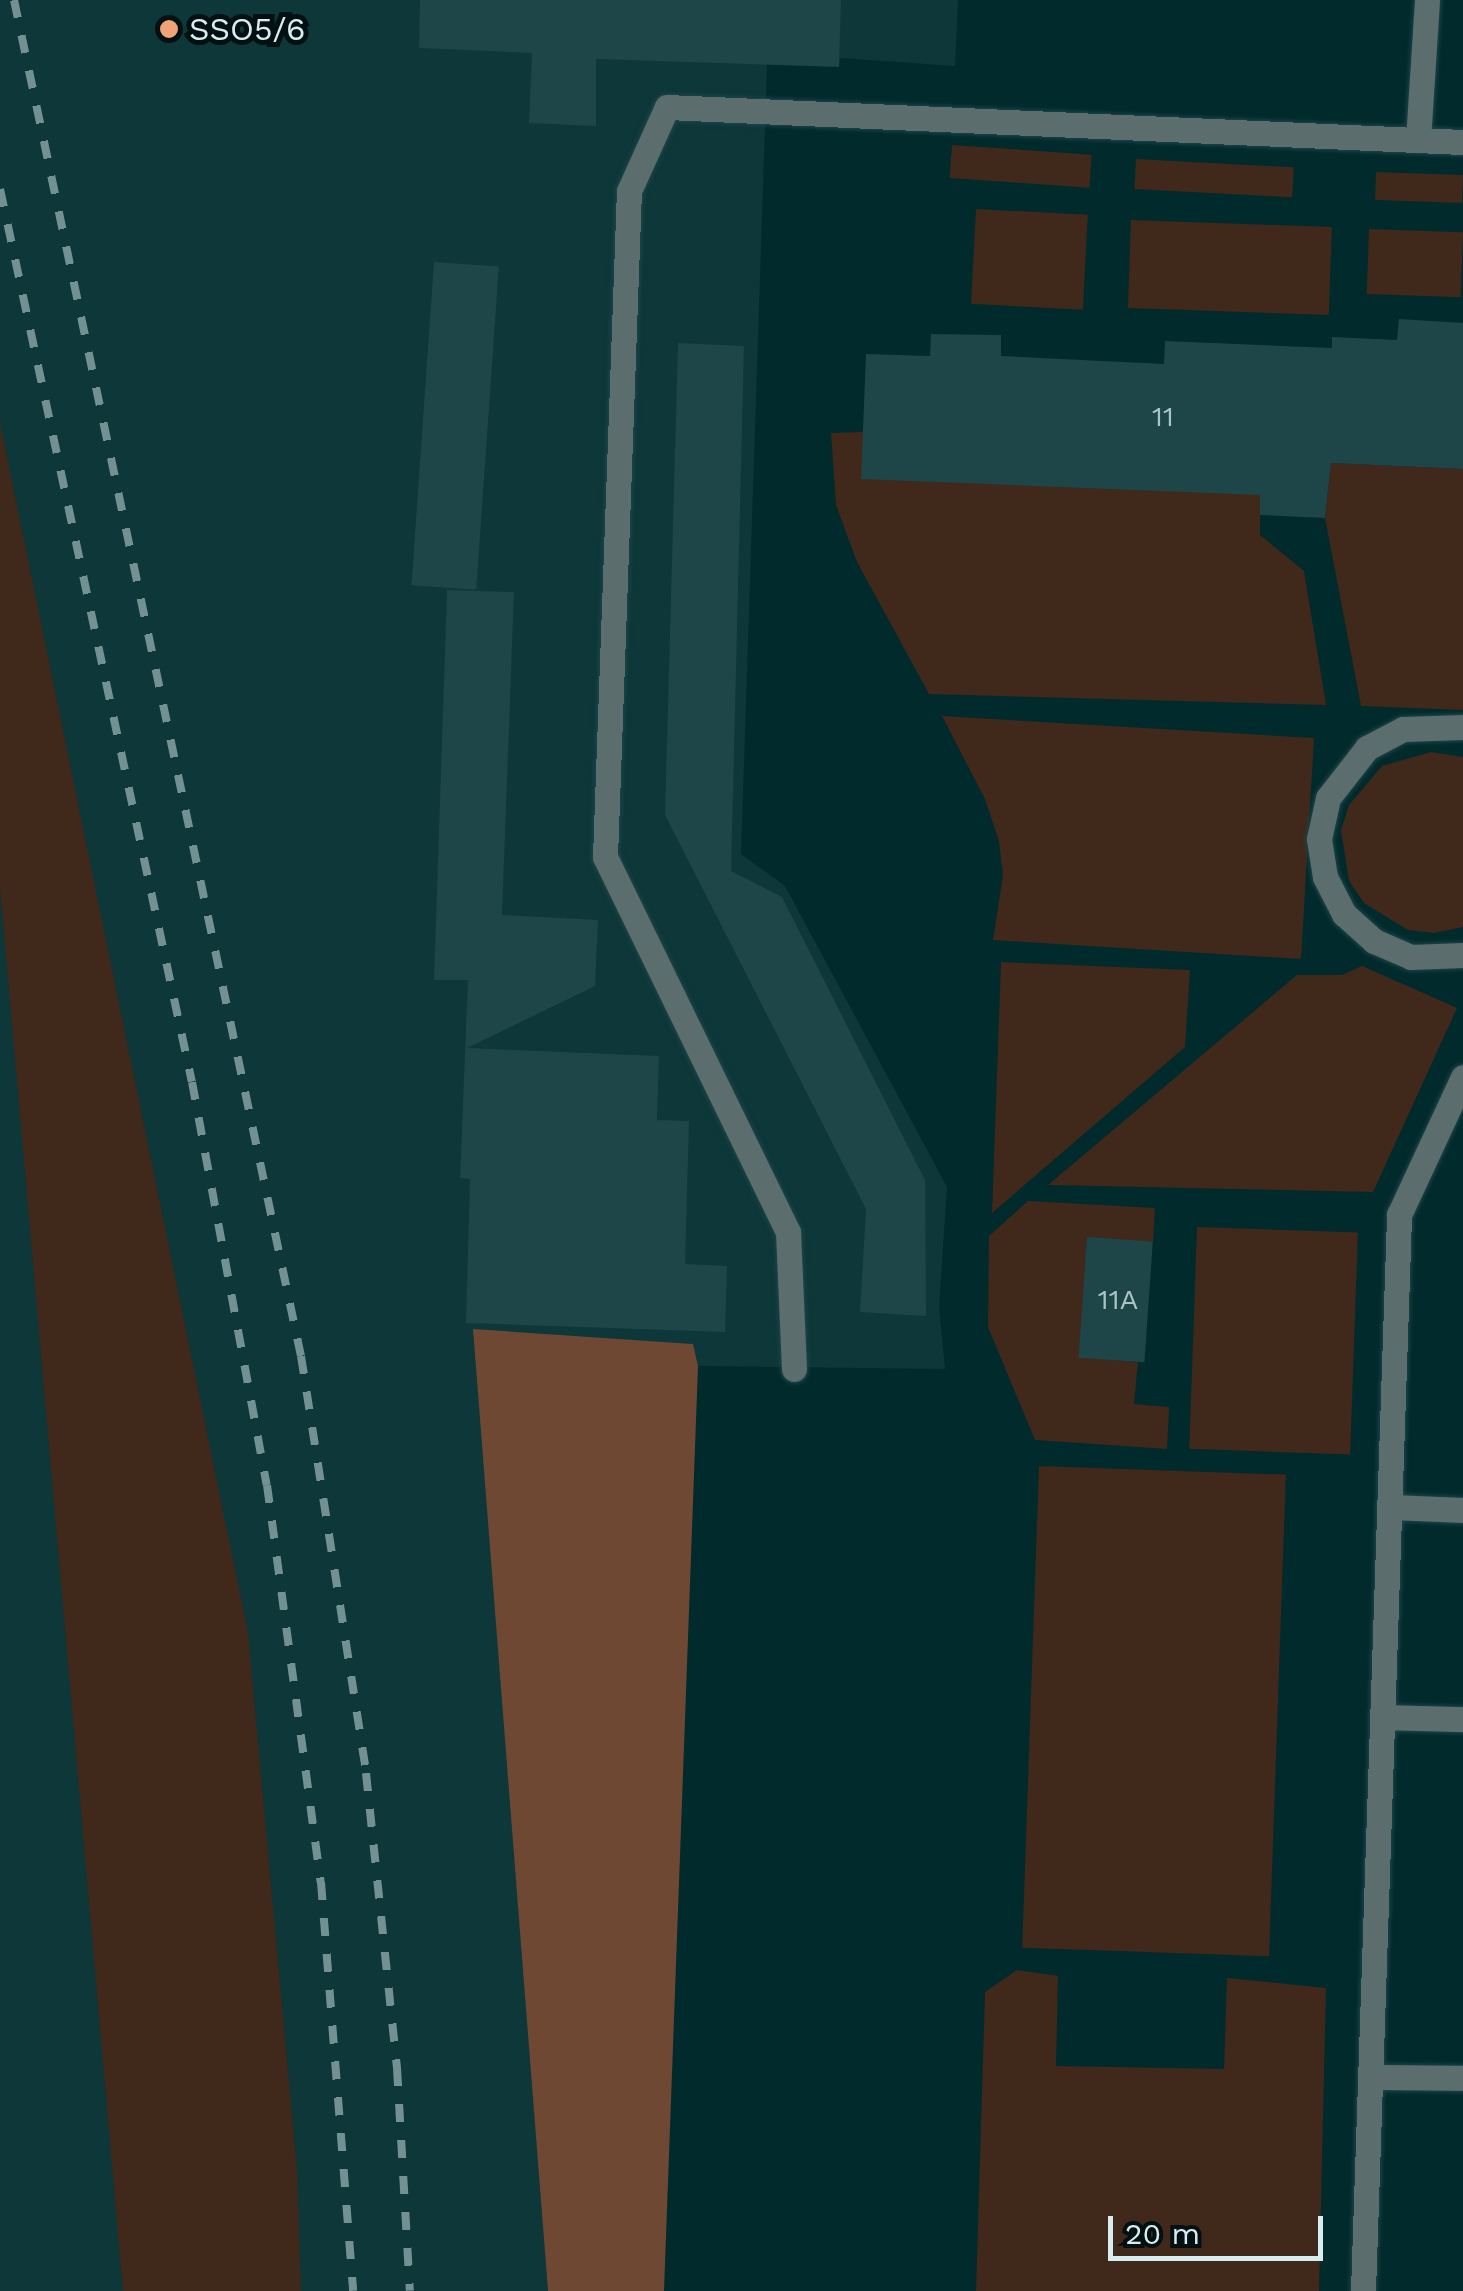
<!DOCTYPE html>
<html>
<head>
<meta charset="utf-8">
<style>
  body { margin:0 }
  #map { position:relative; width:1463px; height:2291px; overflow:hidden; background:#002a2c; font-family:"Work Sans",sans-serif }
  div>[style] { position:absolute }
  .built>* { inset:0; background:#0d3739 }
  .green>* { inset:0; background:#40281b; transform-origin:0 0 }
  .forest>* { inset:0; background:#6e4833 }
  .building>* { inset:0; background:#1e4548; transform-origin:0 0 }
  .roads { filter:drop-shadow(0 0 2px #1e4547) drop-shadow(0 0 2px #1e4547) }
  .minor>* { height:25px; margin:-12.5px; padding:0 12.5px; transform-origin:12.5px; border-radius:12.5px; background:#5c6d6e }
  .rail>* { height:8px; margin-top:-4px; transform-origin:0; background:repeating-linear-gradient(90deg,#739193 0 18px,transparent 0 36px) }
  .dots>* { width:28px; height:28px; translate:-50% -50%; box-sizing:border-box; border:5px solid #021011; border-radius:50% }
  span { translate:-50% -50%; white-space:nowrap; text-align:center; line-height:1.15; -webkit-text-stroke:10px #021011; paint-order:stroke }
  .number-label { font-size:28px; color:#aac3c5 }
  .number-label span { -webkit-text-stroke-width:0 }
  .poi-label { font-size:32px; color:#d8edef }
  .left { translate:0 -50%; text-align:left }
  .scale { position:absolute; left:1108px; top:2216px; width:215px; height:45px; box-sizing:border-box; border:5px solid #d8edef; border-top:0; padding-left:12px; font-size:30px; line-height:35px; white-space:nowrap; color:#d8edef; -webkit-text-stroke:8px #021011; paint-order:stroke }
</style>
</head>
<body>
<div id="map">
  <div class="built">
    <i style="clip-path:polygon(0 0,958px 0,955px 66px,840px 58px,839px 67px,767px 64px,741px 854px,785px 886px,947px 1187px,939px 1308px,945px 1369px,698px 1366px,692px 1344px,474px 1330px,548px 2291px,0 2291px)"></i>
  </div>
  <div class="green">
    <i style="left:952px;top:145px;width:140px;height:33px;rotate:4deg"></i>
    <i style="left:1136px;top:159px;width:158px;height:30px;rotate:3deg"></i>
    <i style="left:1376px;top:172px;width:87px;height:28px;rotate:2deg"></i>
    <i style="left:976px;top:209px;width:112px;height:95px;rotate:3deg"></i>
    <i style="left:1131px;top:220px;width:201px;height:88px;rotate:2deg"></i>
    <i style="left:1369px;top:229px;width:94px;height:65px;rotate:2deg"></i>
    <i style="clip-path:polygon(0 423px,248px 1633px,297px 2170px,301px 2291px,123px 2291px,0 887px)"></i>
    <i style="clip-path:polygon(863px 432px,1260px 494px,1260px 535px,1304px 571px,1326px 705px,929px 694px,857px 562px,836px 505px,831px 433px)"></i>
    <i style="clip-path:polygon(1331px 463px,1463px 469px,1463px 710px,1361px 706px,1325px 518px)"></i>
    <i style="clip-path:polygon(942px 716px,1314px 738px,1301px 959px,993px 940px,1003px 876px,999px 841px,985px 799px)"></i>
    <i style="clip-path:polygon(1431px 752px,1463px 757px,1463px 927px,1434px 933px,1408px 930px,1364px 903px,1349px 881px,1341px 830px,1349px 805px,1382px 766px)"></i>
    <i style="clip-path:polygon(1001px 962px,1190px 970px,1185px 1047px,992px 1213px)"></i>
    <i style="clip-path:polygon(1362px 966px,1457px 1008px,1373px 1192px,1048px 1185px,1297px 975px,1342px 975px)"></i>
    <i style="clip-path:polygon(1028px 1201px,1155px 1208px,1153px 1242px,1087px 1238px,1081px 1357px,1138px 1362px,1134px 1404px,1169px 1407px,1167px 1449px,1035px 1440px,988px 1327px,989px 1236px)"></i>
    <i style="left:1197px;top:1227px;width:161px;height:222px;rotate:2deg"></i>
    <i style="left:1039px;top:1466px;width:247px;height:482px;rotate:2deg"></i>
    <i style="clip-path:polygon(1017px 1970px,1058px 1976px,1056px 2066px,1224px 2069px,1227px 1978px,1326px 1988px,1319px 2291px,976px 2291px,985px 1992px)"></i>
  </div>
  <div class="forest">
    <i style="clip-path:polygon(473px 1329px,693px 1344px,698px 1366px,664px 2291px,548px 2291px)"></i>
  </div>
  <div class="building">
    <i style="clip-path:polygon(420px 0,841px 0,839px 67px,596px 59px,596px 126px,529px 123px,532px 53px,419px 48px)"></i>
    <i style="left:434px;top:262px;width:65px;height:324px;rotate:4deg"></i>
    <i style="clip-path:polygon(1399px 319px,1463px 323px,1463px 469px,1331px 463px,1325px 518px,1260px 515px,1260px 495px,861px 479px,866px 354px,930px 356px,931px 334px,1001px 335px,1001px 356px,1164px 364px,1165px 341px,1332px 348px,1332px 337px,1397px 340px)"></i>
    <i style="clip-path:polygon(678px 343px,744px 346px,731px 871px,782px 897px,925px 1180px,926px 1316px,860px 1312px,866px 1209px,665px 815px)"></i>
    <i style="clip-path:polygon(447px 590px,514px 592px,502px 915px,598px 920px,595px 986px,467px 1048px,659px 1056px,657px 1120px,689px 1121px,685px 1264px,727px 1266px,725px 1332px,466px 1323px,470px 1179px,460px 1178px,468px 980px,434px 980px)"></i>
    <i style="left:1087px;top:1237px;width:66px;height:121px;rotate:4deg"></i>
  </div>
  <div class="roads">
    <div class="minor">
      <i style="left:1418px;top:140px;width:140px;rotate:-86.3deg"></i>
      <i style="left:1463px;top:727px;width:60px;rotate:178.1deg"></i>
      <i style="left:1403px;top:729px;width:41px;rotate:152.2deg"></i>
      <i style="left:1367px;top:748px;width:63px;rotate:128deg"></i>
      <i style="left:1328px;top:798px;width:42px;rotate:102.4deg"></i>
      <i style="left:1319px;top:839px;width:38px;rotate:81deg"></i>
      <i style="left:1325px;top:877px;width:42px;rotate:62.8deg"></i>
      <i style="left:1344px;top:914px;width:40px;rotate:42deg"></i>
      <i style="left:1374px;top:941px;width:40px;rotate:23.4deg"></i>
      <i style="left:1411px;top:957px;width:52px;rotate:-2.2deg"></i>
      <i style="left:794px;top:1369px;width:137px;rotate:-92.5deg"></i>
      <i style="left:788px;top:1232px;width:417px;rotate:-116deg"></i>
      <i style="left:605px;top:857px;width:666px;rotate:-87.94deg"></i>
      <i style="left:629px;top:191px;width:92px;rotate:-65.7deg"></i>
      <i style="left:667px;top:107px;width:797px;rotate:2.52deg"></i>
      <i style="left:1392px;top:1507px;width:71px;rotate:2.4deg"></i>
      <i style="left:1384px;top:1717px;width:79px;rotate:1.5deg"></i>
      <i style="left:1370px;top:2077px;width:93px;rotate:0.6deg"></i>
      <i style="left:1363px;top:2291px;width:1077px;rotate:-88.08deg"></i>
      <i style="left:1399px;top:1215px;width:152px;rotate:-65.1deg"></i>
    </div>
  </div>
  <div class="rail">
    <i style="left:14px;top:0;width:1386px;rotate:78.05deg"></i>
    <i style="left:301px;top:1356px;width:422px;rotate:81.1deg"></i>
    <i style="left:366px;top:1773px;width:297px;rotate:84deg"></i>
    <i style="left:397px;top:2068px;width:223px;rotate:86.7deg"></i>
    <i style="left:0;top:189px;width:913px;rotate:77.87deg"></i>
    <i style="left:192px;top:1082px;width:410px;rotate:79.5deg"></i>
    <i style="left:267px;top:1485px;width:401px;rotate:82.3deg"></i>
    <i style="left:321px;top:1882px;width:410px;rotate:85.5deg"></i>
  </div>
  <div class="dots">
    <i style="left:169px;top:29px;background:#efa377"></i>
  </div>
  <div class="number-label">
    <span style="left:1163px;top:417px">11</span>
    <span style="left:1118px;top:1300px">11A</span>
  </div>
  <div class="poi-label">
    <span class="left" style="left:189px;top:29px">SSO5/6</span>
  </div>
  <div class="scale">20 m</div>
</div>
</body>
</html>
